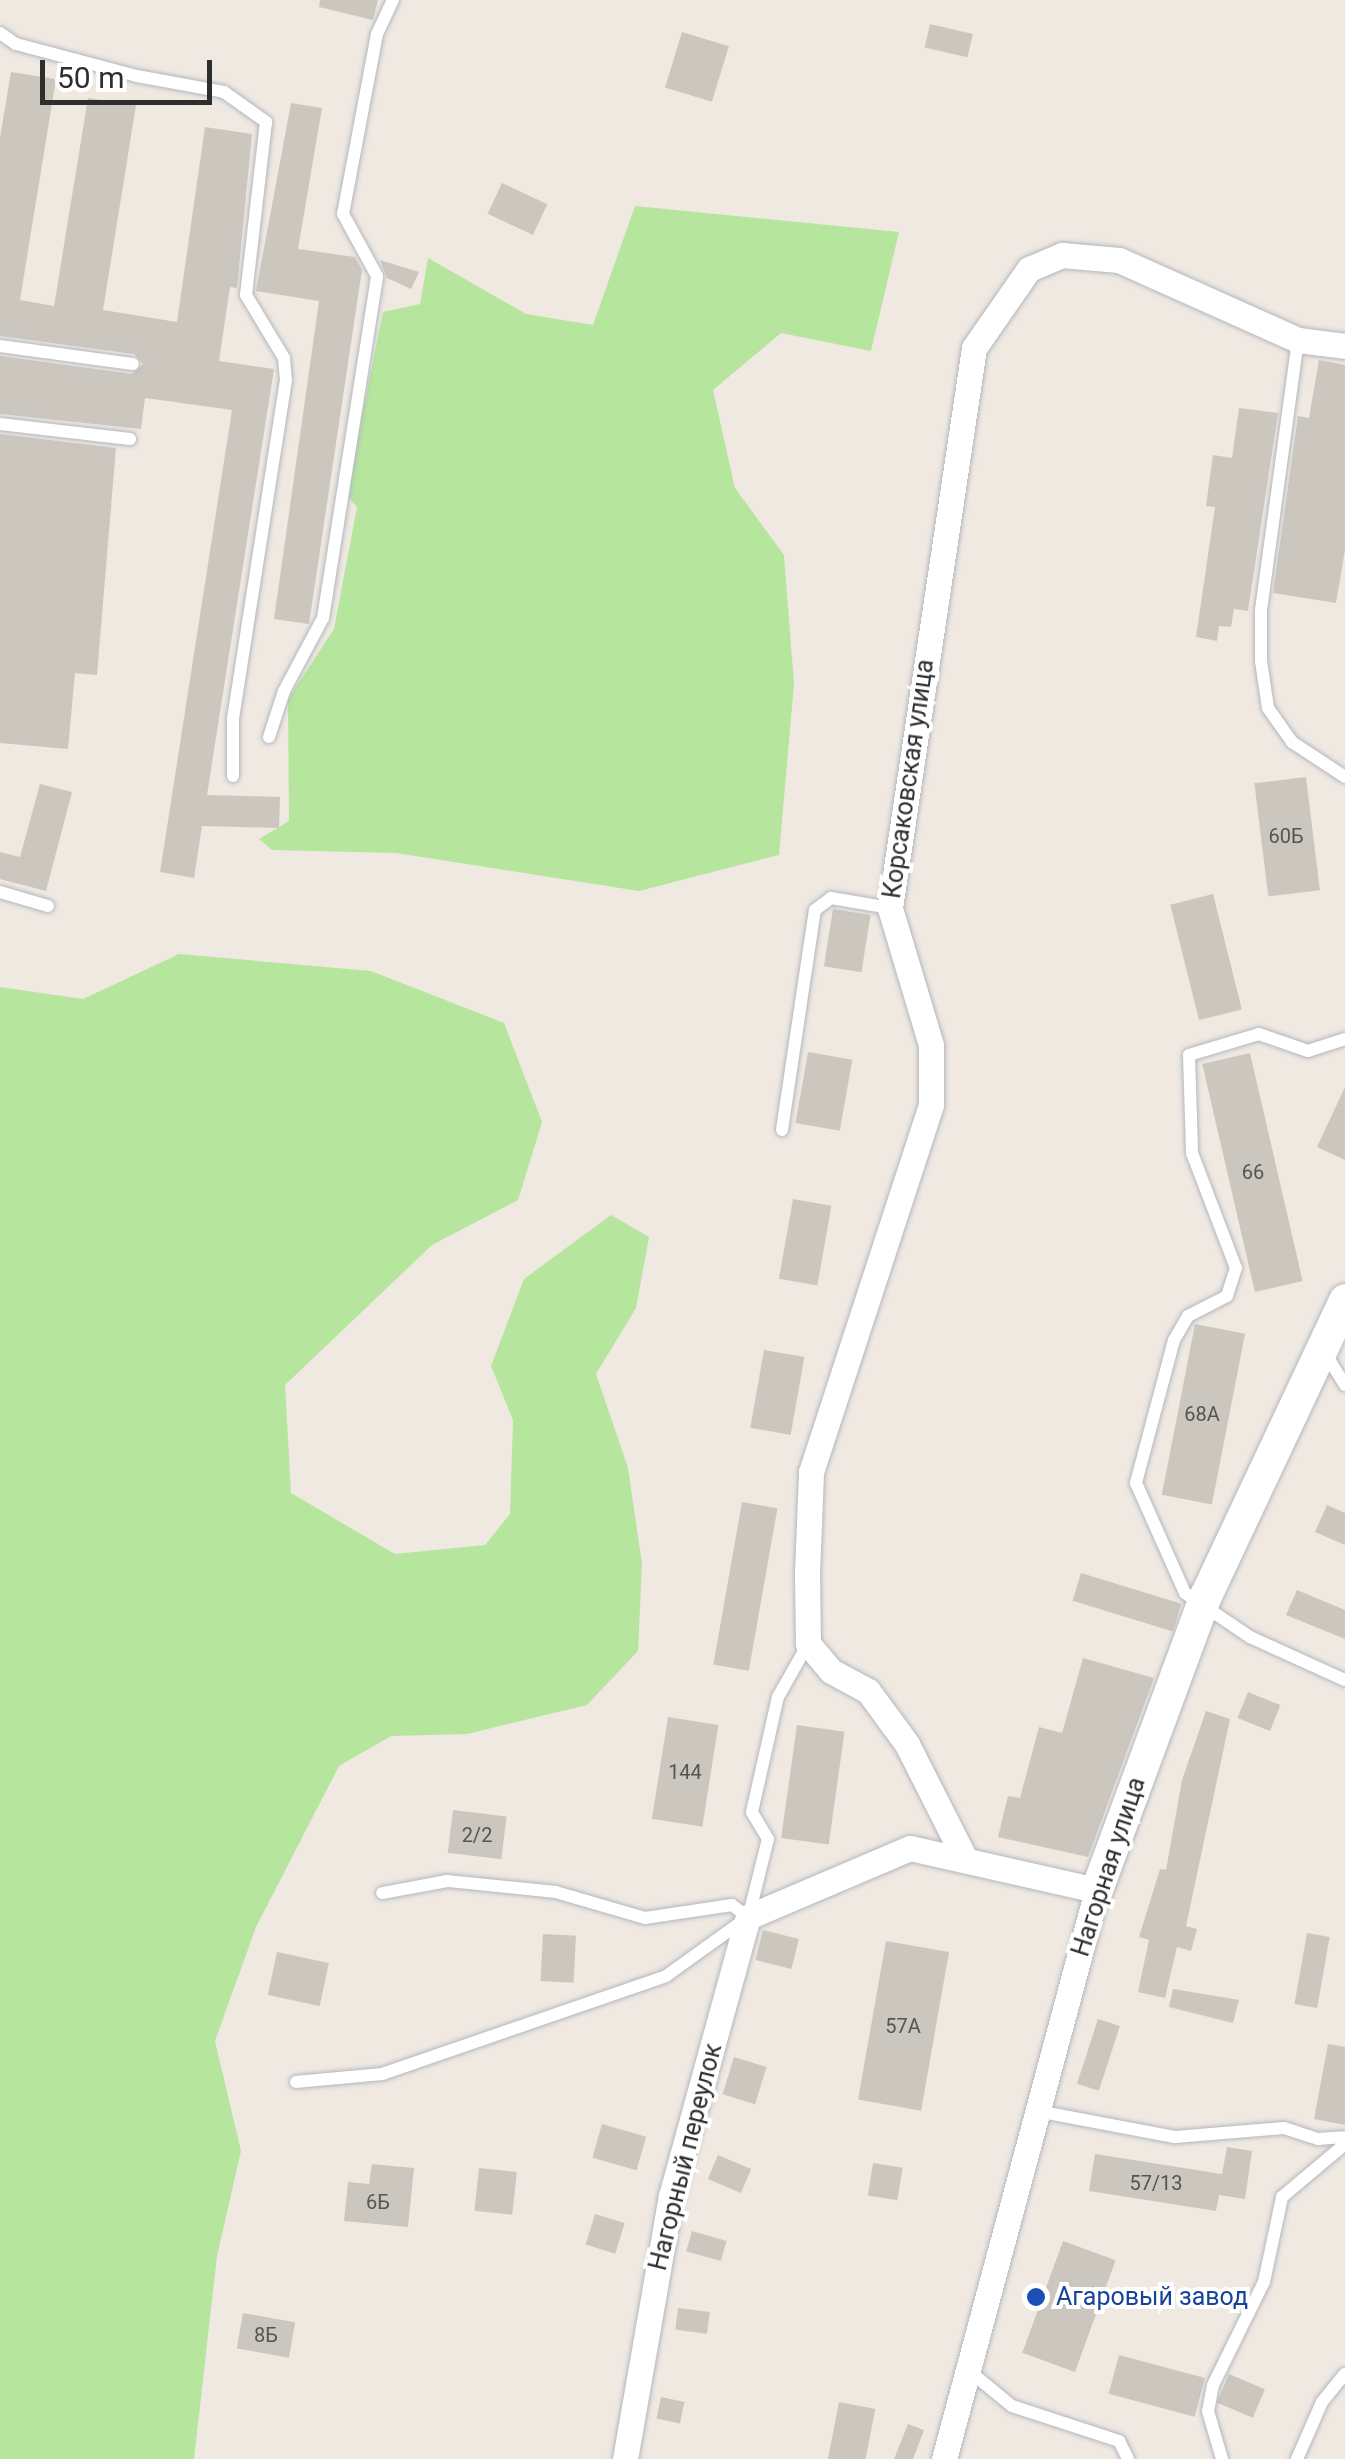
<!DOCTYPE html>
<html>
<head>
<meta charset="utf-8">
<style>
  body { margin:0 }
  #map { position:relative; width:1345px; height:2459px; overflow:hidden; background:#efe9e1; font-family:Roboto,sans-serif }
  div>[style] { position:absolute }
  .green>* { inset:0; background:#b6e59e }
  .building>* { inset:0; background:#cbc7bf; transform-origin:0 0 }
  .roads { filter:drop-shadow(0 0 2px #b4b7c1) drop-shadow(0 0 2px #b4b7c1) }
  .service>* { height:12px; margin:-6px; padding:0 6px; transform-origin:6px; border-radius:6px; background:#fff }
  .minor>* { height:25px; margin:-12.5px; padding:0 12.5px; transform-origin:12.5px; border-radius:12.5px; background:#fff }
  .tertiary>* { height:32px; margin:-16px; padding:0 16px; transform-origin:16px; border-radius:16px; background:#fff }
  .dots>* { width:28px; height:28px; translate:-50% -50%; box-sizing:border-box; border:5px solid #fff; border-radius:50% }
  span { translate:-50% -50%; white-space:nowrap; text-align:center; line-height:1.15; -webkit-text-stroke:8px #fff; paint-order:stroke }
  .number-label { font-size:20px; color:#555452 }
  .number-label span { -webkit-text-stroke-width:0 }
  .street-label { font-size:25px; color:#2e2e2e }
  .transit-label { font-size:25px; color:#164399 }
  .left { translate:0 -50%; text-align:left }
  .scale { position:absolute; left:40px; top:60px; width:172px; height:45px; box-sizing:border-box; border:5px solid #2e2e2e; border-top:0; padding-left:12px; font-size:30px; line-height:35px; white-space:nowrap; color:#2e2e2e; -webkit-text-stroke:8px #fff; paint-order:stroke }
</style>
</head>
<body>
<div id="map">
  <div class="green">
    <i style="clip-path:polygon(635px 206px,899px 232px,871px 351px,781px 333px,713px 390px,735px 488px,784px 555px,794px 684px,779px 855px,639px 891px,396px 853px,272px 850px,259px 839px,289px 821px,288px 699px,334px 629px,357px 507px,346px 495px,383px 312px,420px 304px,428px 258px,526px 314px,593px 325px)"></i>
    <i style="clip-path:polygon(179px 954px,371px 971px,504px 1023px,542px 1122px,518px 1200px,432px 1245px,285px 1385px,291px 1493px,395px 1554px,485px 1545px,510px 1514px,513px 1420px,491px 1366px,524px 1279px,611px 1215px,649px 1237px,636px 1308px,596px 1374px,628px 1468px,642px 1564px,638px 1651px,587px 1705px,467px 1734px,391px 1736px,339px 1766px,256px 1927px,215px 2041px,241px 2151px,217px 2256px,194px 2459px,0 2459px,0 987px,83px 999px)"></i>
  </div>
  <div class="building">
    <i style="clip-path:polygon(320px 0,378px 0,373px 20px,319px 7px)"></i>
    <i style="left:930px;top:24px;width:44px;height:24px;rotate:13deg"></i>
    <i style="left:682px;top:32px;width:49px;height:58px;rotate:17deg"></i>
    <i style="clip-path:polygon(11px 72px,56px 79px,20px 300px,54px 306px,88px 98px,136px 105px,103px 310px,177px 322px,205px 127px,252px 134px,237px 288px,230px 287px,219px 361px,274px 369px,207px 795px,280px 797px,279px 828px,202px 826px,194px 878px,160px 872px,232px 410px,145px 398px,141px 429px,0 414px,0 356px,132px 374px,143px 364px,134px 354px,0 336px,0 138px)"></i>
    <i style="clip-path:polygon(291px 103px,322px 108px,298px 249px,355px 257px,362px 270px,309px 624px,274px 619px,319px 301px,256px 291px)"></i>
    <i style="left:502px;top:183px;width:50px;height:34px;rotate:25deg"></i>
    <i style="clip-path:polygon(380px 260px,419px 272px,411px 289px,387px 278px)"></i>
    <i style="clip-path:polygon(1319px 360px,1345px 365px,1345px 550px,1336px 603px,1273px 593px,1298px 416px,1309px 418px)"></i>
    <i style="clip-path:polygon(1239px 408px,1278px 413px,1248px 611px,1234px 609px,1231px 627px,1219px 626px,1217px 641px,1196px 637px,1215px 507px,1206px 506px,1213px 455px,1232px 458px)"></i>
    <i style="clip-path:polygon(0 434px,116px 448px,97px 675px,75px 673px,68px 749px,0 743px)"></i>
    <i style="left:1306px;top:777px;width:114px;height:52px;rotate:83deg"></i>
    <i style="clip-path:polygon(40px 784px,72px 792px,46px 891px,0 879px,0 852px,20px 857px)"></i>
    <i style="left:1213px;top:894px;width:119px;height:44px;rotate:76deg"></i>
    <i style="left:833px;top:909px;width:38px;height:58px;rotate:9deg"></i>
    <i style="left:808px;top:1052px;width:45px;height:72px;rotate:10deg"></i>
    <i style="left:1250px;top:1053px;width:234px;height:49px;rotate:77deg"></i>
    <i style="clip-path:polygon(1345px 1087px,1345px 1160px,1317px 1147px)"></i>
    <i style="left:793px;top:1199px;width:39px;height:81px;rotate:10deg"></i>
    <i style="left:1195px;top:1324px;width:51px;height:174px;rotate:11deg"></i>
    <i style="left:764px;top:1350px;width:41px;height:79px;rotate:10deg"></i>
    <i style="left:742px;top:1502px;width:36px;height:165px;rotate:10deg"></i>
    <i style="clip-path:polygon(1327px 1505px,1345px 1513px,1345px 1545px,1315px 1532px)"></i>
    <i style="left:1081px;top:1573px;width:105px;height:29px;rotate:17deg"></i>
    <i style="clip-path:polygon(1297px 1590px,1345px 1610px,1345px 1639px,1286px 1615px)"></i>
    <i style="clip-path:polygon(1083px 1658px,1154px 1678px,1088px 1857px,998px 1837px,1008px 1796px,1020px 1798px,1039px 1727px,1062px 1733px)"></i>
    <i style="left:1248px;top:1692px;width:35px;height:28px;rotate:22deg"></i>
    <i style="clip-path:polygon(1206px 1711px,1230px 1719px,1186px 1926px,1197px 1929px,1191px 1951px,1177px 1947px,1165px 1998px,1138px 1992px,1149px 1940px,1139px 1937px,1160px 1869px,1166px 1870px,1182px 1780px)"></i>
    <i style="left:668px;top:1717px;width:51px;height:103px;rotate:9deg"></i>
    <i style="left:797px;top:1725px;width:48px;height:114px;rotate:8deg"></i>
    <i style="left:453px;top:1810px;width:54px;height:43px;rotate:7deg"></i>
    <i style="left:763px;top:1930px;width:37px;height:31px;rotate:14deg"></i>
    <i style="left:1307px;top:1933px;width:23px;height:72px;rotate:10deg"></i>
    <i style="left:543px;top:1934px;width:33px;height:47px;rotate:3deg"></i>
    <i style="left:886px;top:1941px;width:64px;height:161px;rotate:10deg"></i>
    <i style="left:277px;top:1952px;width:53px;height:44px;rotate:12deg"></i>
    <i style="clip-path:polygon(1173px 1989px,1239px 2000px,1233px 2023px,1169px 2007px)"></i>
    <i style="left:1098px;top:2019px;width:23px;height:68px;rotate:18deg"></i>
    <i style="clip-path:polygon(1328px 2044px,1345px 2047px,1345px 2125px,1314px 2119px)"></i>
    <i style="left:734px;top:2057px;width:34px;height:39px;rotate:17deg"></i>
    <i style="left:602px;top:2124px;width:46px;height:35px;rotate:16deg"></i>
    <i style="clip-path:polygon(1227px 2147px,1252px 2151px,1245px 2199px,1219px 2195px,1216px 2211px,1089px 2191px,1095px 2154px,1222px 2174px)"></i>
    <i style="left:718px;top:2155px;width:36px;height:26px;rotate:23deg"></i>
    <i style="left:873px;top:2163px;width:30px;height:33px;rotate:9deg"></i>
    <i style="clip-path:polygon(372px 2164px,414px 2168px,408px 2227px,344px 2221px,348px 2182px,369px 2184px)"></i>
    <i style="left:479px;top:2168px;width:38px;height:43px;rotate:6deg"></i>
    <i style="left:595px;top:2214px;width:31px;height:32px;rotate:17deg"></i>
    <i style="left:692px;top:2231px;width:36px;height:21px;rotate:16deg"></i>
    <i style="left:1063px;top:2241px;width:56px;height:119px;rotate:20deg"></i>
    <i style="left:678px;top:2308px;width:32px;height:22px;rotate:7deg"></i>
    <i style="left:243px;top:2313px;width:53px;height:36px;rotate:10deg"></i>
    <i style="left:1119px;top:2355px;width:89px;height:40px;rotate:15deg"></i>
    <i style="left:1229px;top:2374px;width:39px;height:31px;rotate:23deg"></i>
    <i style="left:661px;top:2397px;width:24px;height:22px;rotate:12deg"></i>
    <i style="left:839px;top:2402px;width:37px;height:58px;rotate:11deg"></i>
    <i style="clip-path:polygon(908px 2424px,924px 2430px,913px 2459px,894px 2459px)"></i>
  </div>
  <div class="roads">
    <div class="service">
      <i style="left:0;top:33px;width:19px;rotate:35deg"></i>
      <i style="left:16px;top:44px;width:125px;rotate:14.8deg"></i>
      <i style="left:137px;top:76px;width:88px;rotate:10.4deg"></i>
      <i style="left:224px;top:92px;width:52px;rotate:35.5deg"></i>
      <i style="left:266px;top:122px;width:174px;rotate:96.6deg"></i>
      <i style="left:246px;top:295px;width:74px;rotate:58.9deg"></i>
      <i style="left:284px;top:358px;width:22px;rotate:85deg"></i>
      <i style="left:286px;top:380px;width:344px;rotate:98.9deg"></i>
      <i style="left:233px;top:720px;width:56px;rotate:90deg"></i>
      <i style="left:1298px;top:340px;width:273px;rotate:97.8deg"></i>
      <i style="left:1261px;top:610px;width:51px;rotate:90deg"></i>
      <i style="left:1261px;top:661px;width:48px;rotate:81.5deg"></i>
      <i style="left:1268px;top:708px;width:42px;rotate:54.8deg"></i>
      <i style="left:1292px;top:742px;width:64px;rotate:33.4deg"></i>
      <i style="left:0;top:346px;width:134px;rotate:7.7deg"></i>
      <i style="left:0;top:424px;width:131px;rotate:6.6deg"></i>
      <i style="left:269px;top:737px;width:48px;rotate:-71.9deg"></i>
      <i style="left:284px;top:691px;width:83px;rotate:-61.9deg"></i>
      <i style="left:323px;top:618px;width:346px;rotate:-81deg"></i>
      <i style="left:377px;top:276px;width:71px;rotate:-118.7deg"></i>
      <i style="left:343px;top:214px;width:183px;rotate:-79.3deg"></i>
      <i style="left:377px;top:34px;width:38px;rotate:-65deg"></i>
      <i style="left:0;top:892px;width:50px;rotate:16.3deg"></i>
      <i style="left:1345px;top:1039px;width:39px;rotate:162deg"></i>
      <i style="left:1308px;top:1051px;width:52px;rotate:-160.9deg"></i>
      <i style="left:1259px;top:1034px;width:73px;rotate:163.3deg"></i>
      <i style="left:1189px;top:1055px;width:98px;rotate:88.2deg"></i>
      <i style="left:1192px;top:1153px;width:123px;rotate:69.1deg"></i>
      <i style="left:1236px;top:1268px;width:29px;rotate:108deg"></i>
      <i style="left:1227px;top:1296px;width:44px;rotate:152.9deg"></i>
      <i style="left:1188px;top:1316px;width:28px;rotate:120deg"></i>
      <i style="left:1174px;top:1340px;width:148px;rotate:104.9deg"></i>
      <i style="left:1136px;top:1483px;width:120px;rotate:66deg"></i>
      <i style="left:1185px;top:1593px;width:78px;rotate:34.1deg"></i>
      <i style="left:1250px;top:1637px;width:104px;rotate:24.4deg"></i>
      <i style="left:782px;top:1130px;width:222px;rotate:-81.5deg"></i>
      <i style="left:815px;top:910px;width:20px;rotate:-37deg"></i>
      <i style="left:831px;top:898px;width:60px;rotate:9.6deg"></i>
      <i style="left:1325px;top:1353px;width:38px;rotate:58deg"></i>
      <i style="left:749px;top:1915px;width:78px;rotate:-76deg"></i>
      <i style="left:768px;top:1839px;width:31px;rotate:-121deg"></i>
      <i style="left:752px;top:1812px;width:118px;rotate:-77.3deg"></i>
      <i style="left:778px;top:1697px;width:61px;rotate:-60.5deg"></i>
      <i style="left:296px;top:2082px;width:86px;rotate:-5.3deg"></i>
      <i style="left:382px;top:2074px;width:300px;rotate:-19deg"></i>
      <i style="left:666px;top:1976px;width:101px;rotate:-35.7deg"></i>
      <i style="left:748px;top:1917px;width:20px;rotate:-143deg"></i>
      <i style="left:732px;top:1905px;width:88px;rotate:171.5deg"></i>
      <i style="left:645px;top:1918px;width:93px;rotate:-163.7deg"></i>
      <i style="left:556px;top:1892px;width:110px;rotate:-174.2deg"></i>
      <i style="left:447px;top:1881px;width:66px;rotate:169.5deg"></i>
      <i style="left:1037px;top:2111px;width:140px;rotate:10.7deg"></i>
      <i style="left:1175px;top:2137px;width:109px;rotate:-4.7deg"></i>
      <i style="left:1284px;top:2128px;width:36px;rotate:18deg"></i>
      <i style="left:1318px;top:2139px;width:27px;rotate:-4deg"></i>
      <i style="left:968px;top:2370px;width:57px;rotate:39.3deg"></i>
      <i style="left:1012px;top:2406px;width:113px;rotate:18.1deg"></i>
      <i style="left:1119px;top:2441px;width:20px;rotate:63deg"></i>
      <i style="left:1222px;top:2459px;width:50px;rotate:-106.3deg"></i>
      <i style="left:1208px;top:2411px;width:26px;rotate:-79deg"></i>
      <i style="left:1213px;top:2385px;width:115px;rotate:-63.7deg"></i>
      <i style="left:1264px;top:2282px;width:87px;rotate:-78deg"></i>
      <i style="left:1282px;top:2197px;width:82px;rotate:-40.1deg"></i>
      <i style="left:1297px;top:2459px;width:62px;rotate:-66.3deg"></i>
      <i style="left:1322px;top:2402px;width:36px;rotate:-51deg"></i>
    </div>
    <div class="minor">
      <i style="left:963px;top:1855px;width:124px;rotate:-116.8deg"></i>
      <i style="left:907px;top:1744px;width:66px;rotate:-126.3deg"></i>
      <i style="left:868px;top:1691px;width:42px;rotate:-151.6deg"></i>
      <i style="left:831px;top:1671px;width:35px;rotate:-130deg"></i>
      <i style="left:808px;top:1644px;width:71px;rotate:-90.8deg"></i>
      <i style="left:807px;top:1573px;width:101px;rotate:-87.7deg"></i>
      <i style="left:811px;top:1472px;width:387px;rotate:-71.9deg"></i>
      <i style="left:931px;top:1104px;width:59px;rotate:-90deg"></i>
      <i style="left:931px;top:1045px;width:143px;rotate:-106.7deg"></i>
      <i style="left:890px;top:908px;width:566px;rotate:-81.47deg"></i>
      <i style="left:974px;top:348px;width:96px;rotate:-55.2deg"></i>
      <i style="left:1029px;top:269px;width:36px;rotate:-23deg"></i>
      <i style="left:1062px;top:255px;width:57px;rotate:5deg"></i>
      <i style="left:1119px;top:260px;width:196px;rotate:24.1deg"></i>
      <i style="left:1298px;top:340px;width:47px;rotate:7.3deg"></i>
      <i style="left:625px;top:2459px;width:267px;rotate:-80.1deg"></i>
      <i style="left:671px;top:2196px;width:289px;rotate:-74.6deg"></i>
      <i style="left:748px;top:1917px;width:176px;rotate:-23.1deg"></i>
      <i style="left:910px;top:1848px;width:192px;rotate:12.7deg"></i>
      <i style="left:1097px;top:1890px;width:589px;rotate:105.05deg"></i>
    </div>
    <div class="tertiary">
      <i style="left:1097px;top:1890px;width:314px;rotate:-69.7deg"></i>
      <i style="left:1206px;top:1596px;width:327px;rotate:-64.8deg"></i>
    </div>
  </div>
  <div class="dots">
    <i style="left:1036px;top:2297px;background:#1a4fb4"></i>
  </div>
  <div class="number-label">
    <span style="left:1286px;top:836px">60Б</span>
    <span style="left:1253px;top:1172px">66</span>
    <span style="left:1202px;top:1414px">68А</span>
    <span style="left:685px;top:1772px">144</span>
    <span style="left:477px;top:1835px">2/2</span>
    <span style="left:903px;top:2026px">57А</span>
    <span style="left:1156px;top:2183px">57/13</span>
    <span style="left:378px;top:2202px">6Б</span>
    <span style="left:266px;top:2335px">8Б</span>
  </div>
  <div class="street-label">
    <span style="left:909px;top:779px;rotate:-82deg">Корсаковская улица</span>
    <span style="left:1109px;top:1867px;rotate:-72deg">Нагорная улица</span>
    <span style="left:686px;top:2157px;rotate:-76deg">Нагорный переулок</span>
  </div>
  <div class="transit-label">
    <span class="left" style="left:1056px;top:2297px">Агаровый завод</span>
  </div>
  <div class="scale">50 m</div>
</div>
</body>
</html>
